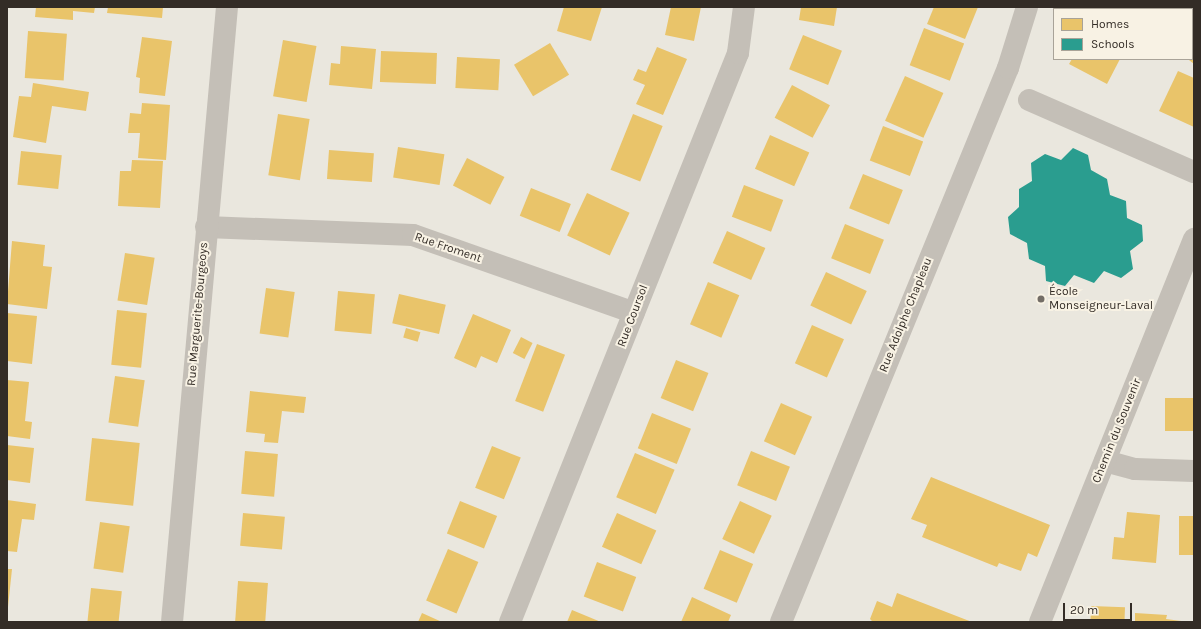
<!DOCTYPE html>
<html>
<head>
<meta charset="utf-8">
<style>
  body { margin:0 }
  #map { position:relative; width:1201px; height:629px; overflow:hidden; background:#eae7de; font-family:Karla,sans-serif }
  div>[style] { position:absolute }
  .homes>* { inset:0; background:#e9c46a; transform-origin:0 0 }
  .schools>* { inset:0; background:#2a9d8f }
  .minor>* { height:22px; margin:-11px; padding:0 11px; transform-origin:11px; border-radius:11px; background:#c4bfb7 }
  .dots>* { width:11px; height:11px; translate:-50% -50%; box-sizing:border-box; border:2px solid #f8f2e4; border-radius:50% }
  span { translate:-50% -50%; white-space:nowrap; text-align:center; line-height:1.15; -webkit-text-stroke:4px #f8f2e4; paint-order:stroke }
  .street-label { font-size:12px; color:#332c26 }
  .poi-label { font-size:12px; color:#332c26 }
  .left { translate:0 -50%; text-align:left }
  .frame { position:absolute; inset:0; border:8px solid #332c26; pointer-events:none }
  .legend { position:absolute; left:1053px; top:8px; width:140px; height:52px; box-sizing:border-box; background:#f8f2e4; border:1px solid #a9a398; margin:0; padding:5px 7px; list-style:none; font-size:12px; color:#332c26 }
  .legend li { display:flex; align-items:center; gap:8px; height:20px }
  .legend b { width:20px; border:1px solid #a9a398 }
  .scale { position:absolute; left:1063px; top:603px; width:69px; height:18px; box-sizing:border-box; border:2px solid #332c26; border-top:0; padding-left:5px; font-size:12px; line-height:14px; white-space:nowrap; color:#332c26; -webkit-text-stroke:3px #f8f2e4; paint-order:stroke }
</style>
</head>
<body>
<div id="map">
  <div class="homes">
    <i style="clip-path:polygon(36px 7px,95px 7px,94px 13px,73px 11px,73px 20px,35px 17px)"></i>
    <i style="clip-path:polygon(108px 7px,163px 7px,162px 18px,107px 13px)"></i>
    <i style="clip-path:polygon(564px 7px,602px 7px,591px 41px,557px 31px)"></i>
    <i style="clip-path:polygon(671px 7px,701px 7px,694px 41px,665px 35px)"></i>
    <i style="clip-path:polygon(801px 7px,837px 7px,834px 26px,799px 20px)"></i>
    <i style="clip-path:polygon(934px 7px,978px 7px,965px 39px,927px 24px)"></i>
    <i style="clip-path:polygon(1094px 7px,1141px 7px,1093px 9px)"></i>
    <i style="left:924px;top:28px;width:43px;height:40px;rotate:21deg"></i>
    <i style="left:28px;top:31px;width:39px;height:47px;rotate:4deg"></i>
    <i style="left:803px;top:35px;width:42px;height:37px;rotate:22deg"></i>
    <i style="clip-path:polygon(142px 37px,172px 41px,165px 96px,139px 93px,140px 78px,136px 77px)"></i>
    <i style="left:283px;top:40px;width:34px;height:57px;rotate:10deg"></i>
    <i style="left:550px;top:43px;width:37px;height:42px;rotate:59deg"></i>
    <i style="clip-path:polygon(341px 46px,376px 49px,372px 89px,329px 85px,331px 63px,340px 64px)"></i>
    <i style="clip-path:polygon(657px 47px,687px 59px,663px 115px,636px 104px,645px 85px,633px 80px,638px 69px,646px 72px)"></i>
    <i style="left:381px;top:51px;width:56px;height:31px;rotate:2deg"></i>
    <i style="clip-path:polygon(1194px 52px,1194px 64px,1189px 60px,1192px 59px)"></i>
    <i style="left:457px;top:57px;width:43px;height:31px;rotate:3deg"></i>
    <i style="clip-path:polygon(1072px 59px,1120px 59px,1107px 84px,1069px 64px)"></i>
    <i style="clip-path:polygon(1178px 71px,1194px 78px,1194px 127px,1159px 111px)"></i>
    <i style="left:905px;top:76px;width:42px;height:49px;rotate:24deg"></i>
    <i style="clip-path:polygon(33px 83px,89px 92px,86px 111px,52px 106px,46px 143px,13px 137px,19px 96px,31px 97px)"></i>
    <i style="left:792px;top:85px;width:43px;height:37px;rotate:28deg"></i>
    <i style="clip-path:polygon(142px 103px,170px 105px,166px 160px,138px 158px,140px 133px,128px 133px,130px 113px,141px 114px)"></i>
    <i style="left:278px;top:114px;width:32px;height:62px;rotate:9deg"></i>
    <i style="left:633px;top:114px;width:32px;height:60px;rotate:22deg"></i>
    <i style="left:883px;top:126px;width:43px;height:37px;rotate:21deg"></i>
    <i style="left:770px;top:135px;width:43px;height:37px;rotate:24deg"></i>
    <i style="left:398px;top:147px;width:47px;height:31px;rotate:9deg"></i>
    <i style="left:329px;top:150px;width:45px;height:29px;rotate:4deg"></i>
    <i style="left:21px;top:151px;width:41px;height:34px;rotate:6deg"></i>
    <i style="left:467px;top:158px;width:42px;height:31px;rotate:27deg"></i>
    <i style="clip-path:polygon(132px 160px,163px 161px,160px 208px,118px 206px,120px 171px,131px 171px)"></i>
    <i style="left:863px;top:174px;width:43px;height:37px;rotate:22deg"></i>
    <i style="left:744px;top:185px;width:42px;height:34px;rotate:21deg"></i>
    <i style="left:531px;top:188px;width:43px;height:30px;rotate:22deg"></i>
    <i style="left:587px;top:193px;width:47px;height:47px;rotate:25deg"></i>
    <i style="left:845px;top:224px;width:42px;height:37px;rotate:22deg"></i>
    <i style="left:727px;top:231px;width:42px;height:35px;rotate:24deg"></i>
    <i style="clip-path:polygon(12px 241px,45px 245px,43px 266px,52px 267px,47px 309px,7px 304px)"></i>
    <i style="left:125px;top:253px;width:30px;height:48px;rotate:9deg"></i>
    <i style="left:826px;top:272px;width:45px;height:37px;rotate:25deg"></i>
    <i style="left:708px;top:282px;width:34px;height:46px;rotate:23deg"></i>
    <i style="left:266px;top:288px;width:29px;height:46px;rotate:8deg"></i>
    <i style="left:338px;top:291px;width:37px;height:40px;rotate:5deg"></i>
    <i style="left:399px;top:294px;width:48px;height:30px;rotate:13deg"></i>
    <i style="left:117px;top:310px;width:30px;height:55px;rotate:6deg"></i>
    <i style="clip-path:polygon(7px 313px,37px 316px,32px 364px,7px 361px)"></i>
    <i style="clip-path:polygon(473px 314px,511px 330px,497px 363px,481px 356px,476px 368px,454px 358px)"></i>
    <i style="left:812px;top:325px;width:35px;height:42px;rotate:24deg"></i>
    <i style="left:406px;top:328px;width:15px;height:10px;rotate:16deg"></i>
    <i style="left:521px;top:337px;width:13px;height:18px;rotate:27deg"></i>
    <i style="left:537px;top:344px;width:30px;height:61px;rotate:21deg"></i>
    <i style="left:676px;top:360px;width:35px;height:41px;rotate:22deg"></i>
    <i style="left:115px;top:376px;width:30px;height:47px;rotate:8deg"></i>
    <i style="clip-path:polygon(7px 380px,29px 382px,25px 421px,32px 422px,30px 439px,7px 436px)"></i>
    <i style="clip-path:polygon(250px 391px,306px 397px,304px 413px,282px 411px,278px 443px,264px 442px,265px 434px,246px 432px)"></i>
    <i style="left:1165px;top:398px;width:29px;height:33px"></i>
    <i style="left:781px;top:403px;width:34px;height:42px;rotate:24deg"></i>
    <i style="left:652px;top:413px;width:42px;height:38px;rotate:22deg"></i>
    <i style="left:92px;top:438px;width:48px;height:63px;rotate:6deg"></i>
    <i style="clip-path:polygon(7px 445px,34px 448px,30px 483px,7px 480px)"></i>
    <i style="left:492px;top:446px;width:31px;height:45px;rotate:22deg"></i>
    <i style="left:245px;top:451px;width:33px;height:43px;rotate:5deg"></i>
    <i style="left:751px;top:451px;width:42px;height:37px;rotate:22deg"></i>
    <i style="left:635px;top:453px;width:43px;height:48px;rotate:23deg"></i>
    <i style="clip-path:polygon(931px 477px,1050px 525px,1037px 557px,1028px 553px,1021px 571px,999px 563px,997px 567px,922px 537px,927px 525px,911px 519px)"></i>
    <i style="clip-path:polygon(7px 500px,36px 504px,34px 520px,22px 519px,17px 552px,7px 551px)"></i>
    <i style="left:460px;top:501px;width:40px;height:35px;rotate:22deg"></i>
    <i style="left:740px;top:501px;width:35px;height:42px;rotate:25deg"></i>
    <i style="clip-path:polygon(1127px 512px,1160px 515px,1156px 563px,1112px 559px,1114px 537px,1124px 538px)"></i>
    <i style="left:243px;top:513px;width:42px;height:33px;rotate:5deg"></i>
    <i style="left:617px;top:513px;width:43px;height:37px;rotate:24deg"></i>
    <i style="left:1179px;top:516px;width:15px;height:39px"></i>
    <i style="left:100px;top:522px;width:30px;height:47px;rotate:8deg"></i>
    <i style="left:448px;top:549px;width:33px;height:56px;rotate:23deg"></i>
    <i style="left:720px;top:550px;width:36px;height:42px;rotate:23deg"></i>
    <i style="left:597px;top:562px;width:42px;height:37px;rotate:21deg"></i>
    <i style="clip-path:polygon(7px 569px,12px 569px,8px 607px,7px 607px)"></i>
    <i style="left:238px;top:581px;width:30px;height:41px;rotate:4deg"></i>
    <i style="left:91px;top:588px;width:31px;height:34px;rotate:6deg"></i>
    <i style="clip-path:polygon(897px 593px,972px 622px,873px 622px,870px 619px,877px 601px,892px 607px)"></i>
    <i style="clip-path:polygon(692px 597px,731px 615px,728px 622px,681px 622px)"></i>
    <i style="left:1091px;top:606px;width:34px;height:16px;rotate:2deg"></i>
    <i style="clip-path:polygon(572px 610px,601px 622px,567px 622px)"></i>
    <i style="clip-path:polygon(422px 613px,442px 622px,418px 622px)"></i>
    <i style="clip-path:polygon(1135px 613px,1167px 615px,1166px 619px,1189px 622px,1135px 622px)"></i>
  </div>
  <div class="schools">
    <i style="clip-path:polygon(1073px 148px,1088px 155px,1091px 170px,1107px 179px,1110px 195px,1126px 201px,1127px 218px,1142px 225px,1143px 241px,1130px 251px,1133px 269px,1121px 278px,1104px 271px,1094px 283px,1074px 275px,1065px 286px,1046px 281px,1045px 266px,1029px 259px,1027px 243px,1010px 234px,1008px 217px,1019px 207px,1019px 189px,1032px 181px,1031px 163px,1045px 154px,1061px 160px)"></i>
  </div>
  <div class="minor">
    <i style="left:1029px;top:100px;width:180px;rotate:23.6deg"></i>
    <i style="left:206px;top:227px;width:207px;rotate:2.2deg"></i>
    <i style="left:413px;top:235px;width:234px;rotate:19.4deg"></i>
    <i style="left:1105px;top:461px;width:31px;rotate:15deg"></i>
    <i style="left:1135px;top:469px;width:59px;rotate:1.9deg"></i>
    <i style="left:172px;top:622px;width:617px;rotate:-84.89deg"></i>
    <i style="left:510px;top:622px;width:613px;rotate:-68.16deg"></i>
    <i style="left:738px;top:53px;width:46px;rotate:-82.6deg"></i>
    <i style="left:781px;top:622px;width:599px;rotate:-67.72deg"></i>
    <i style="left:1008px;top:68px;width:64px;rotate:-72.7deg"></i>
    <i style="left:1040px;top:622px;width:413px;rotate:-68.1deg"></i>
  </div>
  <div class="dots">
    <i style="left:1041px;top:299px;background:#736d66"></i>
  </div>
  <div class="street-label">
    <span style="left:448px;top:248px;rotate:19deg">Rue Froment</span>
    <span style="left:198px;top:314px;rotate:-85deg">Rue Marguerite-Bourgeoys</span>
    <span style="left:906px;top:315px;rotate:-68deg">Rue Adolphe Chapleau</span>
    <span style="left:633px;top:316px;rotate:-69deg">Rue Coursol</span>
    <span style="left:1117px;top:431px;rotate:-68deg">Chemin du Souvenir</span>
  </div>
  <div class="poi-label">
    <span class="left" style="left:1049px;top:299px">École<br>Monseigneur-Laval</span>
  </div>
  <div class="frame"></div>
  <ul class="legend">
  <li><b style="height:11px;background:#e9c46a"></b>Homes</li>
  <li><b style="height:11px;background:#2a9d8f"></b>Schools</li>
  </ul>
  <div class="scale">20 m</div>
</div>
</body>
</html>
